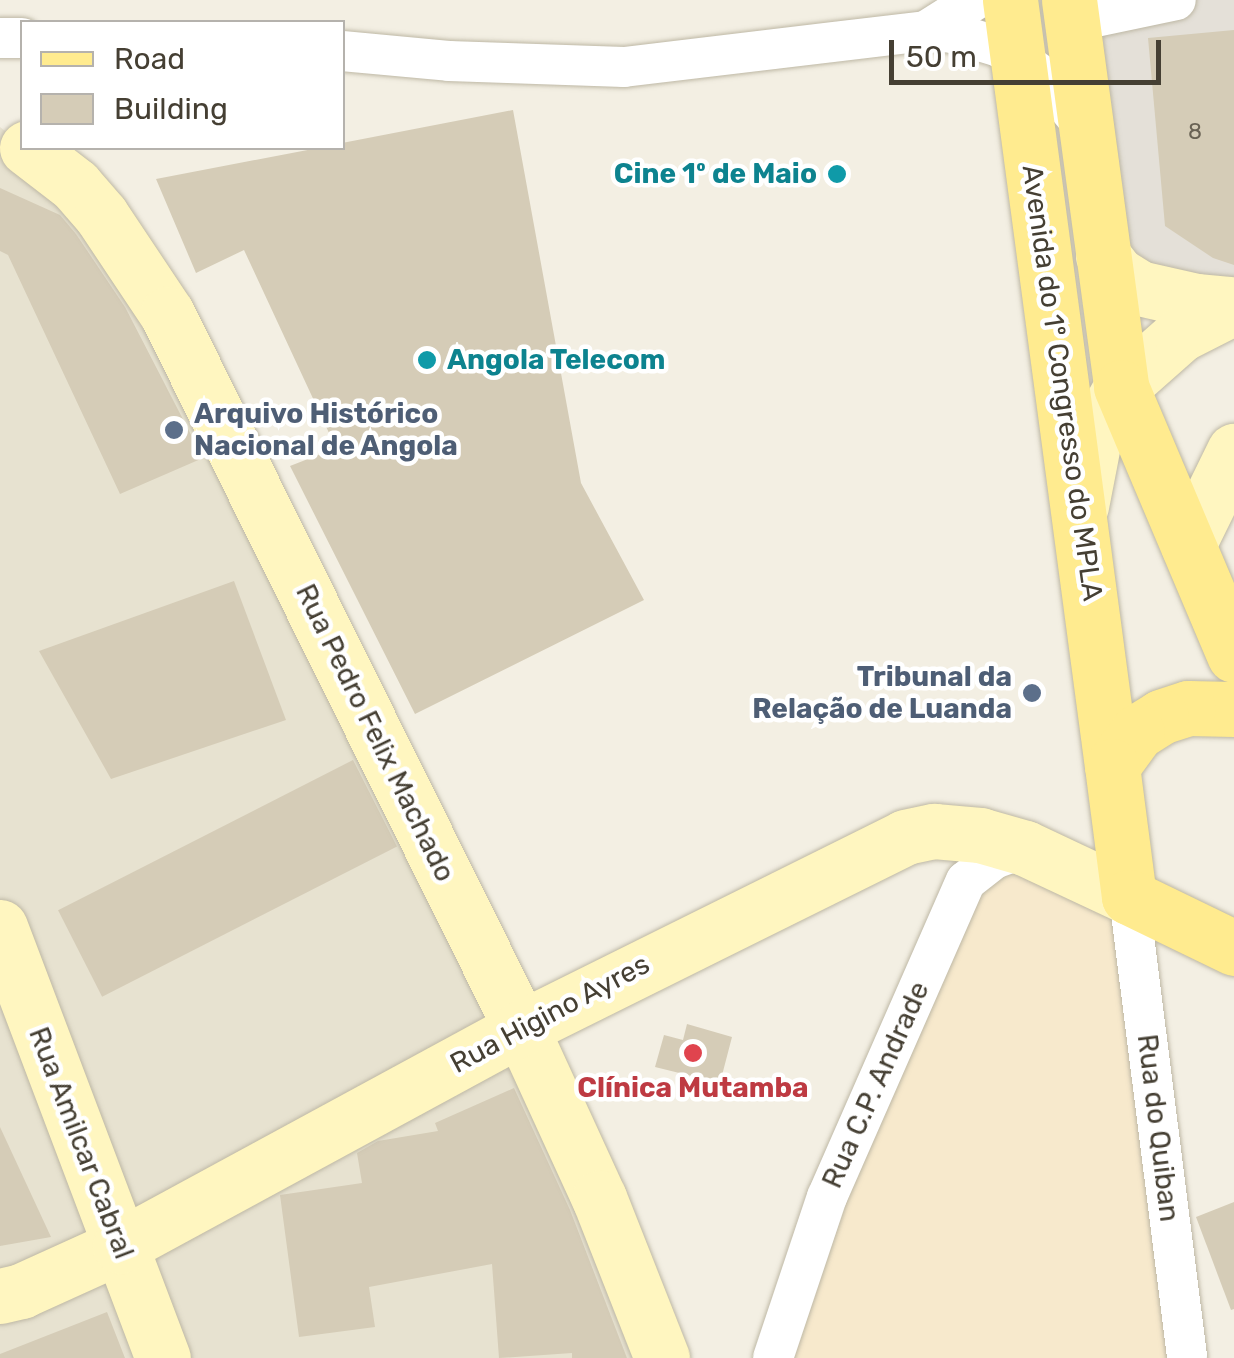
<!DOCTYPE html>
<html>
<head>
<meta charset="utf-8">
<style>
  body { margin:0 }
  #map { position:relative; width:1234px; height:1358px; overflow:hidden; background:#f3efe3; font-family:Rubik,sans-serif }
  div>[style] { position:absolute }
  .residential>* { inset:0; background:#e7e2d0 }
  .commercial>* { inset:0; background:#f7e9cc }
  .industrial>* { inset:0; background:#e4e0d8 }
  .building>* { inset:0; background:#d5ccb7; transform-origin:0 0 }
  .roads { filter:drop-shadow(0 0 2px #beb8a5) drop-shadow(0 0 2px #beb8a5) }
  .street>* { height:40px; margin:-20px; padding:0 20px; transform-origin:20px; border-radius:20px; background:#fff }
  .secondary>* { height:55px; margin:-27.5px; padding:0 27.5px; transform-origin:27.5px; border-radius:27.5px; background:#fff6c0 }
  .primary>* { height:55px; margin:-27.5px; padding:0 27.5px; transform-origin:27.5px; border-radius:27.5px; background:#ffeb8f }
  .dots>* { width:28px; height:28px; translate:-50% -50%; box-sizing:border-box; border:5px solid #fff; border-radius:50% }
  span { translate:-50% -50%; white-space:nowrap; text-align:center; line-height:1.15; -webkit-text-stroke:9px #fff; paint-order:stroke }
  .number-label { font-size:22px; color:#696254 }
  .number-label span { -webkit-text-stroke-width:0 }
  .culture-label { font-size:28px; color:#0d838f; font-weight:700 }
  .right { translate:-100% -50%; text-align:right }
  .left { translate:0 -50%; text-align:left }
  .street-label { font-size:28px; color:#453f33 }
  .service-label { font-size:28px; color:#4e5e75; font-weight:700 }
  .health-label { font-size:28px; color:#be3a42; font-weight:700 }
  .legend { position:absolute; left:20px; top:20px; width:325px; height:130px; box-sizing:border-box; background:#fff; border:2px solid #b5b2ad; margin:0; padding:12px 18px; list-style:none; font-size:30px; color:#453f33 }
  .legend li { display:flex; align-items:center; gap:20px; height:50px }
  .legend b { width:50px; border:2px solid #b5b2ad }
  .scale { position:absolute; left:889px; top:40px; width:272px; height:45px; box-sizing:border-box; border:5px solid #453f33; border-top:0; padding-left:12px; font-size:30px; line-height:35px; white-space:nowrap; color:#453f33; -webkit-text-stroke:8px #fff; paint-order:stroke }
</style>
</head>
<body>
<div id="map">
  <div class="residential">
    <i style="clip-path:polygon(0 127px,75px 185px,662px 1358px,0 1358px)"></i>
  </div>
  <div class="commercial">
    <i style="clip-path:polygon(994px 859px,1129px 897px,1187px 1358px,773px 1358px)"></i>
  </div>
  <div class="industrial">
    <i style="clip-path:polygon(1176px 0,1234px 0,1234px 304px,1139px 288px,1072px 22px)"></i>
  </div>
  <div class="building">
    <i style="clip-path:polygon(1234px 30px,1234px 265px,1213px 258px,1165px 226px,1148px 38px)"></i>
    <i style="clip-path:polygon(513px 110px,581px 483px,644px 600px,415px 714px,290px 466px,336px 448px,244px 250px,196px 273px,156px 179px,318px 148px,342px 148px,342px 143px)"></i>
    <i style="clip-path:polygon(0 188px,60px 215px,76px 234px,125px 307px,203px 458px,120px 494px,8px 255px,0 251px)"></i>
    <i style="clip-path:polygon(234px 581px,286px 720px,111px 779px,39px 651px)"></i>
    <i style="left:353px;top:760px;width:97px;height:331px;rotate:63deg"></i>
    <i style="clip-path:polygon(687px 1024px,732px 1037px,720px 1083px,655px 1067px,664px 1035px,683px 1040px)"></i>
    <i style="clip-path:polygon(514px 1088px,570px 1210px,627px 1358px,572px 1358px,572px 1353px,499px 1358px,492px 1264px,369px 1287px,375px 1327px,299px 1337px,280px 1195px,362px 1183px,357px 1153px,378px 1141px,438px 1131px,435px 1123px)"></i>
    <i style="clip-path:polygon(0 1127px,51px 1237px,0 1246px)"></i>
    <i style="clip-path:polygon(1234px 1202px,1234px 1309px,1231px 1310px,1196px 1217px)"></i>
    <i style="clip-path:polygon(107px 1312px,125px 1358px,0 1358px,0 1354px)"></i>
  </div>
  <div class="roads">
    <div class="street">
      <i style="left:1072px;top:22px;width:106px;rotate:-11.9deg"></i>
      <i style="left:926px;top:31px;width:58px;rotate:-32.3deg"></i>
      <i style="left:0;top:38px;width:22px"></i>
      <i style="left:342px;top:51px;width:107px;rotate:5.3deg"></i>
      <i style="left:449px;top:61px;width:175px;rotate:2deg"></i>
      <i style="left:624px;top:67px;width:304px;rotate:-6.8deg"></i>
      <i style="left:926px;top:31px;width:27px;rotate:4deg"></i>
      <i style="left:953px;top:33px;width:48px;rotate:16.9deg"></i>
      <i style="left:999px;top:47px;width:23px;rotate:31deg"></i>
      <i style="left:1019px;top:59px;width:29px;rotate:36deg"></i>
      <i style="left:1042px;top:76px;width:69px;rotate:50.3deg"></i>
      <i style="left:1129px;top:897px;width:465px;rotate:82.8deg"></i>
      <i style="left:773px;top:1358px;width:170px;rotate:-71.5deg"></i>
      <i style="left:827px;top:1197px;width:345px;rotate:-66.3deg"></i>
      <i style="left:966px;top:881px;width:36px;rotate:-38deg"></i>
      <i style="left:994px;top:859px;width:33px;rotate:-20deg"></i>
    </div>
    <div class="secondary">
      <i style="left:27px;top:148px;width:61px;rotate:37.6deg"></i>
      <i style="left:75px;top:185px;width:40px;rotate:49deg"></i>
      <i style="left:101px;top:215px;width:119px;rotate:56.3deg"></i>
      <i style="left:167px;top:314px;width:797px;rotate:63.63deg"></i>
      <i style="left:521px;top:1028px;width:187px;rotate:65.4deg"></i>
      <i style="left:599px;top:1198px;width:172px;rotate:68.5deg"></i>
      <i style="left:1103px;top:256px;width:23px;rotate:52deg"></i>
      <i style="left:1117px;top:274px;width:26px;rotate:32deg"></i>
      <i style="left:1139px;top:288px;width:58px;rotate:12.8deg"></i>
      <i style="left:1196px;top:301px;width:38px;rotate:5deg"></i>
      <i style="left:1081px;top:506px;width:73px;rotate:-79deg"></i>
      <i style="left:1095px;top:434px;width:54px;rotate:-61deg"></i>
      <i style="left:1121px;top:387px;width:80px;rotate:-41.5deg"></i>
      <i style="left:1181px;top:334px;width:59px;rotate:-27deg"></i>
      <i style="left:1188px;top:545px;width:105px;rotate:-63.9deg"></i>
      <i style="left:0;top:927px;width:461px;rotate:69.3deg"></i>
      <i style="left:0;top:1296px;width:22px;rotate:-13deg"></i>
      <i style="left:21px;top:1291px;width:109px;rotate:-24.4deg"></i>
      <i style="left:120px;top:1246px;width:456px;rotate:-28.5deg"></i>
      <i style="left:521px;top:1028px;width:429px;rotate:-26.4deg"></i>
      <i style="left:905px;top:837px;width:30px;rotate:-12deg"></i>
      <i style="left:934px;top:831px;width:46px;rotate:5deg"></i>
      <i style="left:980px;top:835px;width:47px;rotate:16.1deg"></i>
      <i style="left:1025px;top:848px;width:115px;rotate:25.2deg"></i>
    </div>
    <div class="primary">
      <i style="left:1010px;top:0;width:773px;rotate:82.42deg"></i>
      <i style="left:1069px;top:0;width:390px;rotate:82.3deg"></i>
      <i style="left:1121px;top:387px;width:291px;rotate:67.1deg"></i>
      <i style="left:1234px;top:709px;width:46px;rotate:-178.8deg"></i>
      <i style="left:1188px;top:708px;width:28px;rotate:162deg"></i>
      <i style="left:1161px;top:717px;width:28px;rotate:148deg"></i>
      <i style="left:1137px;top:732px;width:42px;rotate:126.3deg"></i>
      <i style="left:1112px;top:766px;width:132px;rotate:82.6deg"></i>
      <i style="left:1129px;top:897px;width:117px;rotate:25.9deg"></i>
    </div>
  </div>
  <div class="dots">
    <i style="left:837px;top:174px;background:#0f9aa8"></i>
    <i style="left:427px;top:360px;background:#0f9aa8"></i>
    <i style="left:174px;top:430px;background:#5c6f8a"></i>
    <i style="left:1032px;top:693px;background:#5c6f8a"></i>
    <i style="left:693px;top:1053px;background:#e0444e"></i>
  </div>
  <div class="number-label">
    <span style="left:1195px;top:132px">8</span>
  </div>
  <div class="culture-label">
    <span class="right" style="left:817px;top:174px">Cine 1º de Maio</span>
    <span class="left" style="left:447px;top:360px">Angola Telecom</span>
  </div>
  <div class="street-label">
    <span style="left:1062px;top:383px;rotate:82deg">Avenida do 1º Congresso do MPLA</span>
    <span style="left:375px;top:733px;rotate:64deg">Rua Pedro Felix Machado</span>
    <span style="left:550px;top:1014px;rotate:-28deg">Rua Higino Ayres</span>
    <span style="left:876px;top:1085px;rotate:-66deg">Rua C.P. Andrade</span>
    <span style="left:1158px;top:1128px;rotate:83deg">Rua do Quiban</span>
    <span style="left:81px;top:1143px;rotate:69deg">Rua Amilcar Cabral</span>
  </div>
  <div class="service-label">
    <span class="left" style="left:194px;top:430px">Arquivo Histórico<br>Nacional de Angola</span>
    <span class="right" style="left:1012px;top:693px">Tribunal da<br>Relação de Luanda</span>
  </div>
  <div class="health-label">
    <span style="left:693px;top:1088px">Clínica Mutamba</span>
  </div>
  <ul class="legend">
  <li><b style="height:12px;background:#ffeb8f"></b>Road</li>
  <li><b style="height:28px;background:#d5ccb7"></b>Building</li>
  </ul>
  <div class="scale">50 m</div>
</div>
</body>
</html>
